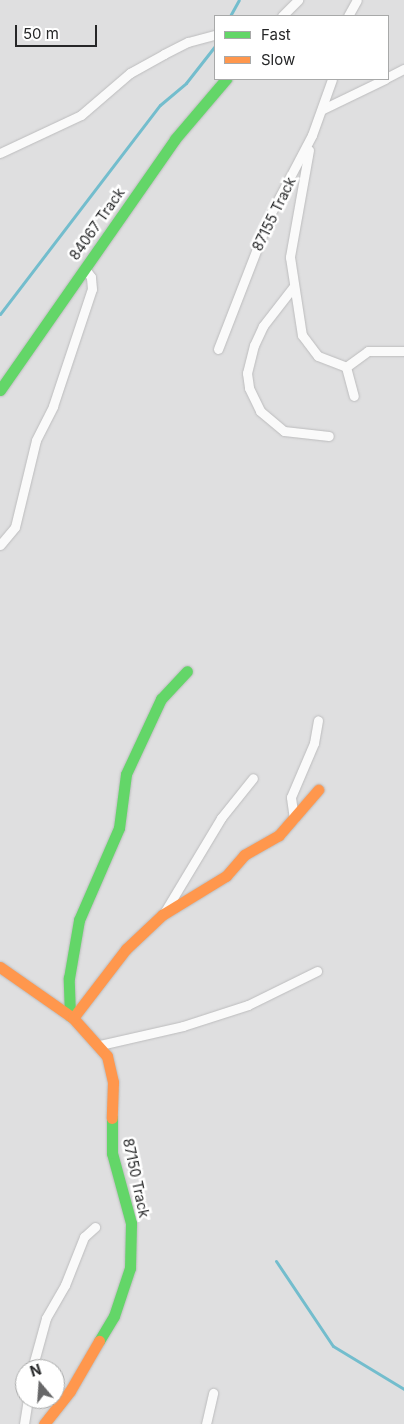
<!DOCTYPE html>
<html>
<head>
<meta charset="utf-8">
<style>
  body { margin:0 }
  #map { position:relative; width:404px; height:1424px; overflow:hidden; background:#dfdfe0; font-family:Inter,sans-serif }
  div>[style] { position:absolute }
  .stream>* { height:3px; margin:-1.5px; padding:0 1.5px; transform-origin:1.5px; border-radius:1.5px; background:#73bdcd }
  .roads { filter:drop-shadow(0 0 1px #bcbcbd) drop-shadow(0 0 1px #bcbcbd) }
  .street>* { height:9px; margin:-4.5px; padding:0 4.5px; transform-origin:4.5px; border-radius:4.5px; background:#fafafa }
  .fast>* { height:11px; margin:-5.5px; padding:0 5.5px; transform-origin:5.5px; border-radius:5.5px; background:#63d668 }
  .slow>* { height:11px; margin:-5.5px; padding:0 5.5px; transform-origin:5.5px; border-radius:5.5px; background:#ff974d }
  span { translate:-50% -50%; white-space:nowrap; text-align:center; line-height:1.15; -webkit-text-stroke:5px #fff; paint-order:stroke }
  .street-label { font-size:14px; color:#262728 }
  .legend { position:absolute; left:214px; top:15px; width:175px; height:65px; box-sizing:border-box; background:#fff; border:1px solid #a8a9a9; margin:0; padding:6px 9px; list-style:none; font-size:15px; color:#262728 }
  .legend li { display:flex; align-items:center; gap:10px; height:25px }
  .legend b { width:25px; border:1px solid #a8a9a9 }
  .north { position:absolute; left:15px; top:1359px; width:50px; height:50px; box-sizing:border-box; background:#fff; border:1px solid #a8a9a9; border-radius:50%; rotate:342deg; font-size:14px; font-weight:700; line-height:20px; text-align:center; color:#262728 }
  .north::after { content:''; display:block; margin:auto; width:18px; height:22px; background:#676768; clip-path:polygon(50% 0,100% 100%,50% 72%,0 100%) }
  .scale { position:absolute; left:15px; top:25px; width:82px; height:22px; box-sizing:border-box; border:2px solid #262728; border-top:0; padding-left:6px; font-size:15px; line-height:18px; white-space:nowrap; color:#262728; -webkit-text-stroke:4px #fff; paint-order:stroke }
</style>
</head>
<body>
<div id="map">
  <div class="stream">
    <i style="left:230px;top:16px;width:18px;rotate:-61deg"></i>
    <i style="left:0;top:314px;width:263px;rotate:-52.6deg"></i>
    <i style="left:160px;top:105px;width:34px;rotate:-40deg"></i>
    <i style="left:186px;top:83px;width:47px;rotate:-51.9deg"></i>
    <i style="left:276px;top:1261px;width:102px;rotate:56.2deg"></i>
    <i style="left:333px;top:1346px;width:83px;rotate:31.2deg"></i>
  </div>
  <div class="roads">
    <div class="street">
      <i style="left:282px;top:16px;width:23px;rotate:-45deg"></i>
      <i style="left:348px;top:16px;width:18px;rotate:-61deg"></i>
      <i style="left:388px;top:77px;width:18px;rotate:-27deg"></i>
      <i style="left:323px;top:109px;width:69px;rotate:-25.8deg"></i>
      <i style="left:309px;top:150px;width:109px;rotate:100.1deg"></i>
      <i style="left:290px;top:257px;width:79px;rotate:81.3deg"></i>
      <i style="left:302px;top:335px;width:26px;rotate:53deg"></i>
      <i style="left:318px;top:356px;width:30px;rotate:21deg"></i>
      <i style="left:346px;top:367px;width:30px;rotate:75deg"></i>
      <i style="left:0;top:153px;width:89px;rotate:-25.1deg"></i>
      <i style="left:81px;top:115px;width:65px;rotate:-40.6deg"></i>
      <i style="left:130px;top:73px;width:39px;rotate:-29deg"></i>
      <i style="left:164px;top:54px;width:27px;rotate:-27deg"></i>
      <i style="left:188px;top:42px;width:28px;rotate:-15deg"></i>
      <i style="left:294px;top:286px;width:51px;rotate:127.8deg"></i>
      <i style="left:263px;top:326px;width:21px;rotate:115deg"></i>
      <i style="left:254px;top:345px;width:29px;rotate:104deg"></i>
      <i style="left:247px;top:373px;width:15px;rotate:82deg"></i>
      <i style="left:249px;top:388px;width:25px;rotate:64deg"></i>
      <i style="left:260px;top:411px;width:31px;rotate:40deg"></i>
      <i style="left:284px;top:431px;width:45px;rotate:6.3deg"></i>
      <i style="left:218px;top:349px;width:144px;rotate:-68.8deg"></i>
      <i style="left:270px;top:215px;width:90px;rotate:-62.3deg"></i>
      <i style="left:312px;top:135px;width:59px;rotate:-70.3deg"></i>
      <i style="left:346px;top:367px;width:27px;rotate:-36deg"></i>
      <i style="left:368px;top:351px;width:36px"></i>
      <i style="left:0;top:545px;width:23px;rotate:-50deg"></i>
      <i style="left:15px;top:527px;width:89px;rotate:-76.4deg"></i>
      <i style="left:36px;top:440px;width:38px;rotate:-63deg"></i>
      <i style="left:53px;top:406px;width:123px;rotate:-71.6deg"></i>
      <i style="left:92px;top:289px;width:12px;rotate:-95deg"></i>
      <i style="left:91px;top:277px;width:10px;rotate:-127deg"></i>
      <i style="left:294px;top:819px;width:22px;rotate:-98deg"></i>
      <i style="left:291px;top:797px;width:59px;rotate:-66.9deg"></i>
      <i style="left:314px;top:743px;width:23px;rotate:-80deg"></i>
      <i style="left:164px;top:913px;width:111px;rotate:-59deg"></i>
      <i style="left:221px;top:818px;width:51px;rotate:-51.3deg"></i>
      <i style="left:100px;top:1045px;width:85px;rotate:-12.9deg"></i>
      <i style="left:183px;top:1026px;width:68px;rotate:-17.9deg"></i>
      <i style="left:248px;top:1005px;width:77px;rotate:-26.2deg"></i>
      <i style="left:32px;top:1369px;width:53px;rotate:-74.6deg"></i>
      <i style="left:46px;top:1318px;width:38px;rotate:-60deg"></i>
      <i style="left:65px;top:1285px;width:52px;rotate:-68.4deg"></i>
      <i style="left:84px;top:1237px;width:15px;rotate:-42deg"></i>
      <i style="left:24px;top:1424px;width:25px;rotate:-81deg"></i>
      <i style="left:206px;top:1424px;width:32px;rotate:-77deg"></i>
    </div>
    <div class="fast">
      <i style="left:0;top:390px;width:306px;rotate:-55.1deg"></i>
      <i style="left:175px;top:139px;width:79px;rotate:-49.6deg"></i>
      <i style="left:70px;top:1016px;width:38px;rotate:-92deg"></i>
      <i style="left:69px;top:978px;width:59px;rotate:-80.2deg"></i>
      <i style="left:79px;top:920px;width:100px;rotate:-66.5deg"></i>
      <i style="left:119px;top:828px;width:54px;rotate:-82.6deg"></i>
      <i style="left:126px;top:774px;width:83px;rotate:-65deg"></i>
      <i style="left:161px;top:699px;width:38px;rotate:-47deg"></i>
      <i style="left:99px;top:1341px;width:29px;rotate:-59deg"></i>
      <i style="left:114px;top:1316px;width:51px;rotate:-71.6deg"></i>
      <i style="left:130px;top:1268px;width:45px;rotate:-88.7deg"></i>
      <i style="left:131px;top:1223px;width:73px;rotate:-105.2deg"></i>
      <i style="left:112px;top:1153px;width:35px;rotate:-90deg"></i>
    </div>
    <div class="slow">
      <i style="left:0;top:967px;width:89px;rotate:34.9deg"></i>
      <i style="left:73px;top:1018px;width:51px;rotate:48.2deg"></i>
      <i style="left:107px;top:1056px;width:27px;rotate:77deg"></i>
      <i style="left:113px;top:1082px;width:36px;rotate:92deg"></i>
      <i style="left:73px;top:1018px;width:87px;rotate:-52.5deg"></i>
      <i style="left:126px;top:949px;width:50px;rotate:-43.4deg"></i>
      <i style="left:162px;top:915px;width:75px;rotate:-31.4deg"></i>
      <i style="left:226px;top:876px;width:28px;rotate:-49deg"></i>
      <i style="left:244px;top:855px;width:40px;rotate:-29.7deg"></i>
      <i style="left:279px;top:835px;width:60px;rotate:-49.1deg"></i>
      <i style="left:44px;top:1424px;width:42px;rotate:-51.8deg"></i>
      <i style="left:70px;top:1391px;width:58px;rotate:-59.9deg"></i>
    </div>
  </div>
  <div class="street-label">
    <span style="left:274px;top:214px;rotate:-64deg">87155 Track</span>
    <span style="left:97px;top:224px;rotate:-55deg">84067 Track</span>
    <span style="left:136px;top:1178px;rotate:78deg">87150 Track</span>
  </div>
  <ul class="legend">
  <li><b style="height:6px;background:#63d668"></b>Fast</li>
  <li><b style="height:6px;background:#ff974d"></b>Slow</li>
  </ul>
  <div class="north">N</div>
  <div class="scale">50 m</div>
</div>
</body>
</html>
